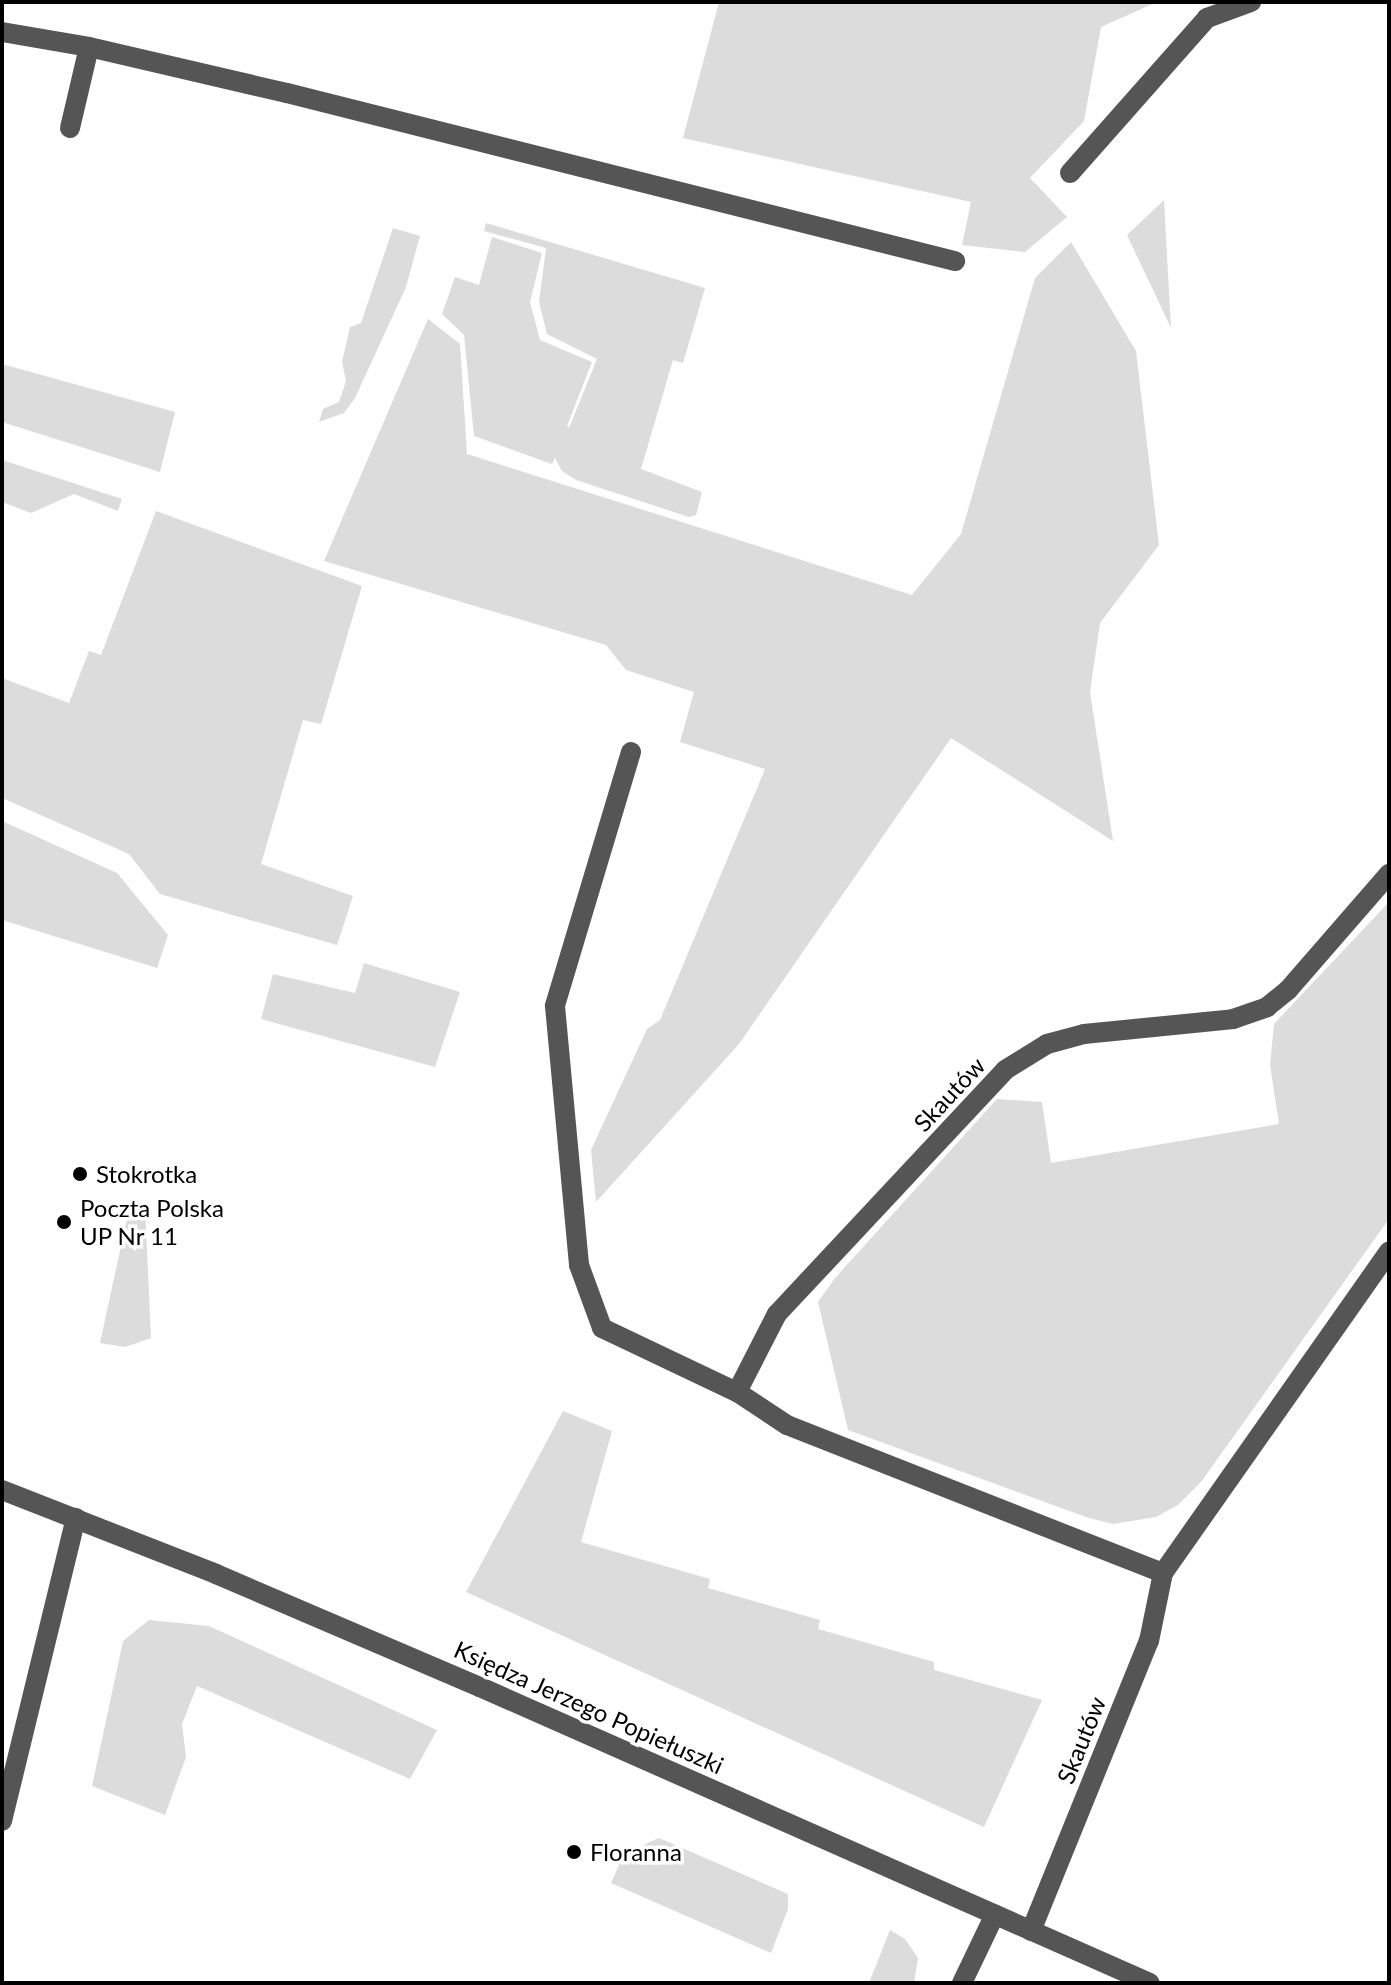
<!DOCTYPE html>
<html>
<head>
<meta charset="utf-8">
<style>
  body { margin:0 }
  #map { position:relative; width:1391px; height:1985px; overflow:hidden; background:#fff; font-family:Lato,sans-serif }
  div>[style] { position:absolute }
  .green>* { inset:0; background:#dcdcdc }
  .minor>* { height:20px; margin:-10px; padding:0 10px; transform-origin:10px; border-radius:10px; background:#555 }
  .dots>* { width:22px; height:22px; translate:-50% -50%; box-sizing:border-box; border:4px solid #fff; border-radius:50% }
  span { translate:-50% -50%; white-space:nowrap; text-align:center; line-height:1.15; -webkit-text-stroke:7px #fff; paint-order:stroke }
  .street-label { font-size:24px; color:#000 }
  .poi-label { font-size:24px; color:#000 }
  .left { translate:0 -50%; text-align:left }
  .frame { position:absolute; inset:0; border:4px solid #000; pointer-events:none }
</style>
</head>
<body>
<div id="map">
  <div class="green">
    <i style="clip-path:polygon(719px 2px,1157px 2px,1101px 27px,1084px 121px,1030px 178px,1067px 217px,1025px 252px,962px 245px,971px 202px,683px 138px)"></i>
    <i style="clip-path:polygon(1164px 200px,1171px 328px,1127px 235px)"></i>
    <i style="clip-path:polygon(486px 223px,705px 288px,683px 363px,673px 360px,641px 469px,702px 492px,696px 515px,689px 517px,576px 480px,562px 471px,555px 458px,552px 464px,474px 436px,464px 335px,442px 314px,455px 277px,479px 285px,492px 237px,542px 253px,530px 302px,540px 340px,592px 362px,567px 426px,569px 428px,597px 359px,547px 334px,539px 302px,546px 248px,484px 231px)"></i>
    <i style="clip-path:polygon(393px 228px,420px 236px,406px 287px,355px 398px,344px 413px,319px 422px,323px 409px,339px 402px,346px 381px,342px 362px,350px 327px,361px 323px)"></i>
    <i style="clip-path:polygon(1071px 242px,1136px 351px,1159px 545px,1100px 623px,1090px 692px,1113px 841px,951px 738px,739px 1044px,596px 1202px,591px 1150px,647px 1029px,660px 1020px,765px 769px,680px 742px,694px 692px,626px 670px,606px 645px,324px 561px,428px 319px,460px 344px,467px 454px,912px 595px,961px 534px,1035px 278px)"></i>
    <i style="clip-path:polygon(2px 364px,175px 412px,160px 472px,2px 422px)"></i>
    <i style="clip-path:polygon(2px 460px,122px 499px,118px 511px,74px 494px,31px 513px,2px 502px)"></i>
    <i style="clip-path:polygon(156px 511px,362px 586px,321px 724px,303px 720px,261px 864px,353px 896px,337px 945px,160px 894px,129px 854px,2px 798px,2px 678px,69px 703px,89px 651px,101px 655px)"></i>
    <i style="clip-path:polygon(2px 821px,117px 873px,168px 935px,157px 968px,2px 920px)"></i>
    <i style="clip-path:polygon(1389px 902px,1389px 1219px,1201px 1482px,1178px 1505px,1156px 1517px,1113px 1524px,1086px 1517px,848px 1430px,818px 1302px,835px 1278px,997px 1099px,1042px 1102px,1051px 1163px,1279px 1124px,1270px 1065px,1274px 1024px)"></i>
    <i style="clip-path:polygon(364px 963px,460px 992px,435px 1067px,261px 1019px,273px 974px,355px 993px)"></i>
    <i style="clip-path:polygon(131px 1200px,145px 1207px,151px 1338px,125px 1347px,100px 1343px)"></i>
    <i style="clip-path:polygon(563px 1411px,612px 1431px,581px 1542px,710px 1579px,708px 1588px,820px 1620px,818px 1629px,934px 1662px,934px 1670px,1042px 1700px,984px 1827px,466px 1592px)"></i>
    <i style="clip-path:polygon(149px 1620px,209px 1626px,437px 1730px,410px 1779px,197px 1686px,182px 1724px,186px 1757px,165px 1815px,92px 1786px,123px 1641px)"></i>
    <i style="clip-path:polygon(659px 1838px,788px 1894px,788px 1909px,771px 1953px,611px 1883px,624px 1854px)"></i>
    <i style="clip-path:polygon(890px 1930px,905px 1939px,918px 1958px,914px 1983px,869px 1983px)"></i>
  </div>
  <div class="minor">
    <i style="left:2px;top:32px;width:88px;rotate:9.8deg"></i>
    <i style="left:89px;top:47px;width:203px;rotate:13.1deg"></i>
    <i style="left:287px;top:93px;width:689px;rotate:14.12deg"></i>
    <i style="left:70px;top:128px;width:83px;rotate:-76.8deg"></i>
    <i style="left:1070px;top:173px;width:207px;rotate:-48.5deg"></i>
    <i style="left:1207px;top:18px;width:47px;rotate:-20deg"></i>
    <i style="left:631px;top:752px;width:265px;rotate:106.7deg"></i>
    <i style="left:555px;top:1006px;width:260px;rotate:84.7deg"></i>
    <i style="left:579px;top:1265px;width:67px;rotate:69.9deg"></i>
    <i style="left:602px;top:1328px;width:149px;rotate:25.4deg"></i>
    <i style="left:737px;top:1392px;width:60px;rotate:33.4deg"></i>
    <i style="left:787px;top:1425px;width:404px;rotate:21.5deg"></i>
    <i style="left:737px;top:1392px;width:88px;rotate:-62.9deg"></i>
    <i style="left:777px;top:1314px;width:334px;rotate:-46.9deg"></i>
    <i style="left:1005px;top:1070px;width:49px;rotate:-31.8deg"></i>
    <i style="left:1047px;top:1044px;width:38px;rotate:-15deg"></i>
    <i style="left:1084px;top:1034px;width:150px;rotate:-5.7deg"></i>
    <i style="left:1233px;top:1019px;width:36px;rotate:-19deg"></i>
    <i style="left:1267px;top:1007px;width:27px;rotate:-39deg"></i>
    <i style="left:1288px;top:990px;width:154px;rotate:-49deg"></i>
    <i style="left:2px;top:1490px;width:230px;rotate:21.4deg"></i>
    <i style="left:216px;top:1574px;width:287px;rotate:23.2deg"></i>
    <i style="left:480px;top:1687px;width:732px;rotate:23.84deg"></i>
    <i style="left:2px;top:1821px;width:312px;rotate:-76.3deg"></i>
    <i style="left:1031px;top:1931px;width:313px;rotate:-67.9deg"></i>
    <i style="left:1149px;top:1641px;width:69px;rotate:-78.4deg"></i>
    <i style="left:1163px;top:1573px;width:393px;rotate:-54.9deg"></i>
    <i style="left:962px;top:1983px;width:76px;rotate:-64.4deg"></i>
  </div>
  <div class="dots">
    <i style="left:80px;top:1174px;background:#000"></i>
    <i style="left:64px;top:1222px;background:#000"></i>
    <i style="left:574px;top:1852px;background:#000"></i>
  </div>
  <div class="street-label">
    <span style="left:949px;top:1094px;rotate:-47deg">Skautów</span>
    <span style="left:589px;top:1707px;rotate:24deg">Księdza Jerzego Popiełuszki</span>
    <span style="left:1081px;top:1740px;rotate:-68deg">Skautów</span>
  </div>
  <div class="poi-label">
    <span class="left" style="left:96px;top:1174px">Stokrotka</span>
    <span class="left" style="left:80px;top:1222px">Poczta Polska<br>UP Nr 11</span>
    <span class="left" style="left:590px;top:1852px">Floranna</span>
  </div>
  <div class="frame"></div>
</div>
</body>
</html>
